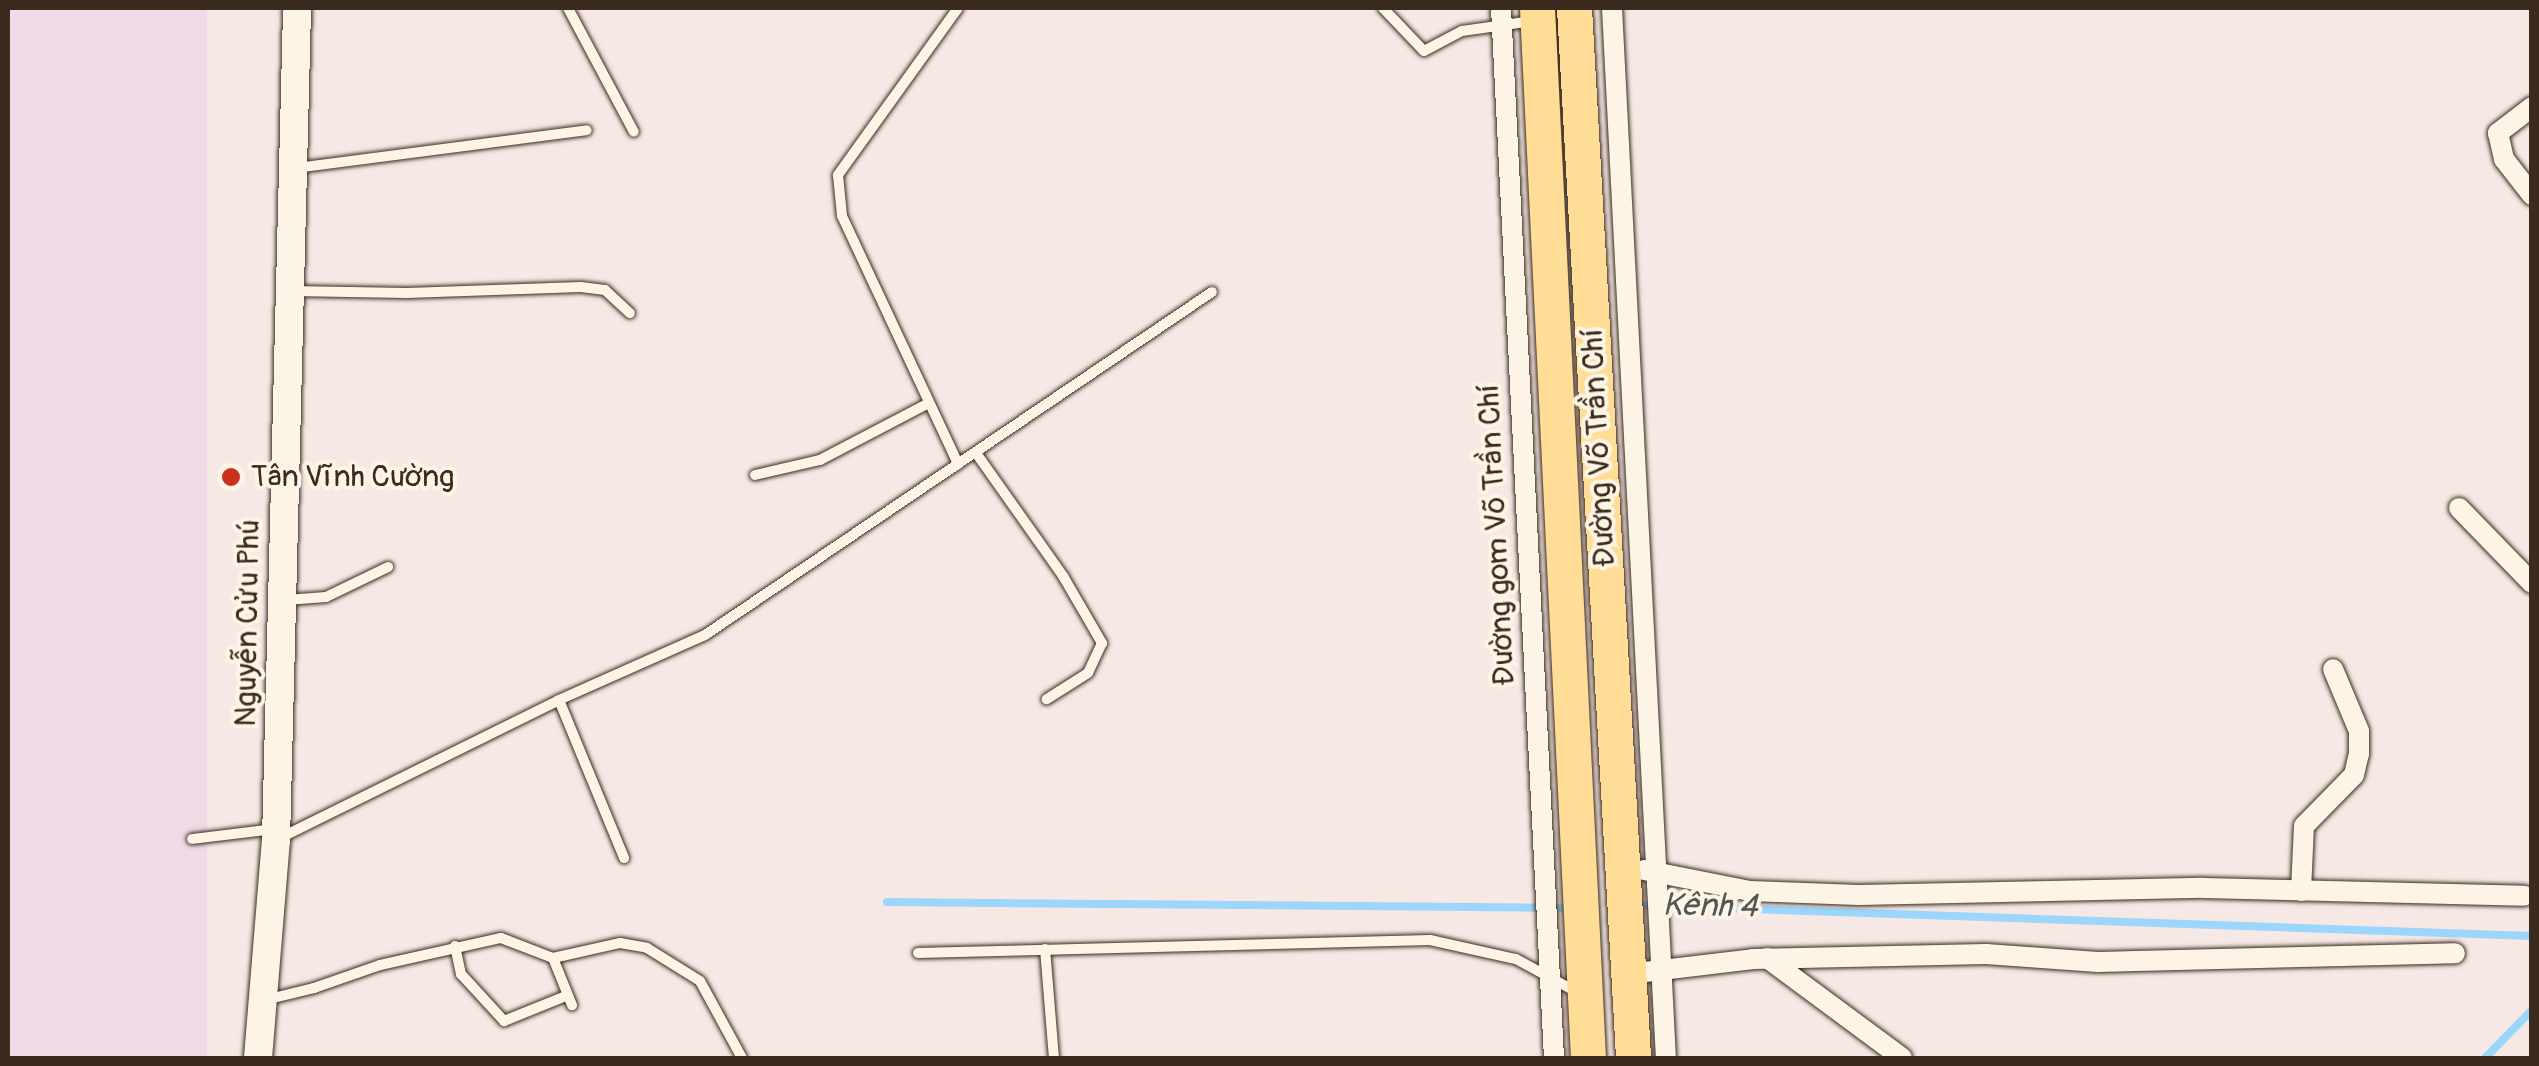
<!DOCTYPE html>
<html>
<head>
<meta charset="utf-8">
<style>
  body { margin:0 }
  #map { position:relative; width:2539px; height:1066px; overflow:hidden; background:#f6e9e5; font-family:Pangolin,sans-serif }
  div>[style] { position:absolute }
  .built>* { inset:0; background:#efdbe5; transform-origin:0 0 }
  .stream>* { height:8px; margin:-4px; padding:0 4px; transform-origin:4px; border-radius:4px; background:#9cd6fc }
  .roads { filter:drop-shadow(0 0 2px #3b2a1e) drop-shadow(0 0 2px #3b2a1e) }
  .lane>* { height:10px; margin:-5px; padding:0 5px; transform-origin:5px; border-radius:5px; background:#fcf5e5 }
  .street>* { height:20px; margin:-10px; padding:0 10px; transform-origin:10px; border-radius:10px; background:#fcf5e5 }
  .secondary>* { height:28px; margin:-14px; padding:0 14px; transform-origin:14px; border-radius:14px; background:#fcf5e5 }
  .highway>* { height:35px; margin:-17.5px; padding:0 17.5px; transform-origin:17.5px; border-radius:17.5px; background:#ffdd96 }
  .dots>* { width:28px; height:28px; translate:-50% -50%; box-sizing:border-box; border:5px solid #fcf5e5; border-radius:50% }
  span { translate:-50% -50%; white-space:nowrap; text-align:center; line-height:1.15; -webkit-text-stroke:8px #fcf5e5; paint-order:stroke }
  .street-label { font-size:30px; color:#3b2a1e }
  .poi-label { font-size:30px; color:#3b2a1e }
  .left { translate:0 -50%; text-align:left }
  .water-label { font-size:32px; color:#535556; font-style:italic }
  .frame { position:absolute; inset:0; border:10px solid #3b2a1e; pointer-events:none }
</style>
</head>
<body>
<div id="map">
  <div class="built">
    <i style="left:8px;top:8px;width:199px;height:1050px"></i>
  </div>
  <div class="stream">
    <i style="left:887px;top:902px;width:686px;rotate:0.5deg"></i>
    <i style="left:1632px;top:905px;width:901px;rotate:1.97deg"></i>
    <i style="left:2485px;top:1058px;width:67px;rotate:-45.6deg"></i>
  </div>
  <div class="roads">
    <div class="lane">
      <i style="left:568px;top:8px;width:140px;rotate:62deg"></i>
      <i style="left:958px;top:8px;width:206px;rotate:125.7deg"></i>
      <i style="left:838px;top:175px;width:41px;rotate:84.4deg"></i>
      <i style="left:842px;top:216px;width:274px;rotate:64.9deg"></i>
      <i style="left:1383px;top:8px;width:59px;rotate:46.4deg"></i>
      <i style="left:1424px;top:51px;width:43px;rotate:-27.8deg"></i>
      <i style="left:1462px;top:31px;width:71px;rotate:-8.1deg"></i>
      <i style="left:296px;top:168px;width:293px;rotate:-7.4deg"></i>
      <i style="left:291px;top:291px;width:116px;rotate:1deg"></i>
      <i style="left:407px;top:293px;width:174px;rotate:-2deg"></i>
      <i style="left:581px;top:287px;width:24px;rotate:7deg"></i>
      <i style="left:605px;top:290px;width:34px;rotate:43deg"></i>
      <i style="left:976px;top:453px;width:151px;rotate:54.7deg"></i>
      <i style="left:1063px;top:576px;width:78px;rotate:59.8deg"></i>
      <i style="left:1102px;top:643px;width:33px;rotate:115deg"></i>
      <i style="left:1088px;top:673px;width:49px;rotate:147.6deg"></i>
      <i style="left:755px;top:475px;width:67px;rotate:-13deg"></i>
      <i style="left:820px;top:460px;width:121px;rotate:-27.6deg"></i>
      <i style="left:286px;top:600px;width:40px;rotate:-4.3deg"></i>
      <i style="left:326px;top:597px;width:69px;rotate:-25.8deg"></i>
      <i style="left:559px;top:700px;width:171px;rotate:67.6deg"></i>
      <i style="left:280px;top:838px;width:311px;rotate:-26.3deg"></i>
      <i style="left:559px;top:700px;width:160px;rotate:-24deg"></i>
      <i style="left:705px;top:635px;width:612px;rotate:-34.08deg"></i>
      <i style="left:192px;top:839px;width:84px;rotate:-6.9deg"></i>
      <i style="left:455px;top:946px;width:29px;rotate:78deg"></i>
      <i style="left:461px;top:974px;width:64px;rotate:47.5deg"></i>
      <i style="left:504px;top:1021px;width:67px;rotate:-22deg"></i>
      <i style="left:1045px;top:949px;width:109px;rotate:85.3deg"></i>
      <i style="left:918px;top:953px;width:512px;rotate:-1.45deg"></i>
      <i style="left:1430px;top:940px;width:88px;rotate:12.5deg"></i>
      <i style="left:1516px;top:959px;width:67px;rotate:28.5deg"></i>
      <i style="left:553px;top:958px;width:69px;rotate:-12.6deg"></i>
      <i style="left:620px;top:943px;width:27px;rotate:10deg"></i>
      <i style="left:647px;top:948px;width:62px;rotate:31.9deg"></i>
      <i style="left:700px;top:981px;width:88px;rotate:61.4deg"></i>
      <i style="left:265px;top:1000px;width:50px;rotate:-13.8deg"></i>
      <i style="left:314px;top:988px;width:70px;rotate:-19.2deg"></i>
      <i style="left:380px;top:965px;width:124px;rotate:-12.6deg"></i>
      <i style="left:501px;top:938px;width:56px;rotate:21deg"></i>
      <i style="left:553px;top:958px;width:51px;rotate:68deg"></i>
    </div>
    <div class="street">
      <i style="left:1501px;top:8px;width:1051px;rotate:87.11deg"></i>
      <i style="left:1612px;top:8px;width:1051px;rotate:87.06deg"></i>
      <i style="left:2532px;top:107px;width:43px;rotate:142.6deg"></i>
      <i style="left:2498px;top:133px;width:27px;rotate:77deg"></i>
      <i style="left:2504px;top:159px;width:46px;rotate:52.1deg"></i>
      <i style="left:2459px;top:508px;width:105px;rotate:45.8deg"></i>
      <i style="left:1644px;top:870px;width:108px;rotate:11.2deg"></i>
      <i style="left:1750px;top:891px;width:109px;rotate:2.1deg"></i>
      <i style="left:1859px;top:895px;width:345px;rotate:-1.2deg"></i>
      <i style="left:2204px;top:888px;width:320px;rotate:1.4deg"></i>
      <i style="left:2301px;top:891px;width:65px;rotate:-87.4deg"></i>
      <i style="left:2304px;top:826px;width:71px;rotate:-45.6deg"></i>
      <i style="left:2354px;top:775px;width:22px;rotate:-77deg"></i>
      <i style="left:2359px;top:754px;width:23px;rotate:-90deg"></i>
      <i style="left:2359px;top:731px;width:67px;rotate:-112.8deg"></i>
      <i style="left:1767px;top:958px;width:168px;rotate:36.5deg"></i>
      <i style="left:1628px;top:974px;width:126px;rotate:-6.8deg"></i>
      <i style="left:1753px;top:959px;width:233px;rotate:-1.2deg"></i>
      <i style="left:1986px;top:954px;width:112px;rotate:4.1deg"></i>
      <i style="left:2098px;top:962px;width:357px;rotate:-1.4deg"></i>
    </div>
    <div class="secondary">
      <i style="left:258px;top:1058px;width:219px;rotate:-85.3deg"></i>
      <i style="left:276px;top:840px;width:832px;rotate:-88.55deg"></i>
    </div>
    <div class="highway">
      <i style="left:1537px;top:8px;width:1051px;rotate:87.22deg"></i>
      <i style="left:1574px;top:8px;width:1052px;rotate:86.78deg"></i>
    </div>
  </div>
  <div class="dots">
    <i style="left:231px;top:477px;background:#c8321e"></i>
  </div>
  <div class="street-label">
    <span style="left:1599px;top:448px;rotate:-93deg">Đường Võ Trần Chí</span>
    <span style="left:1497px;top:535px;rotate:-93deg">Đường gom Võ Trần Chí</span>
    <span style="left:248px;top:623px;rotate:-89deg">Nguyễn Cửu Phú</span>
  </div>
  <div class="poi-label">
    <span class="left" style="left:251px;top:477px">Tân Vĩnh Cường</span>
  </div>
  <div class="water-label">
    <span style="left:1710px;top:906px;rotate:1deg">Kênh 4</span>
  </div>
  <div class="frame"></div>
</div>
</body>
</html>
